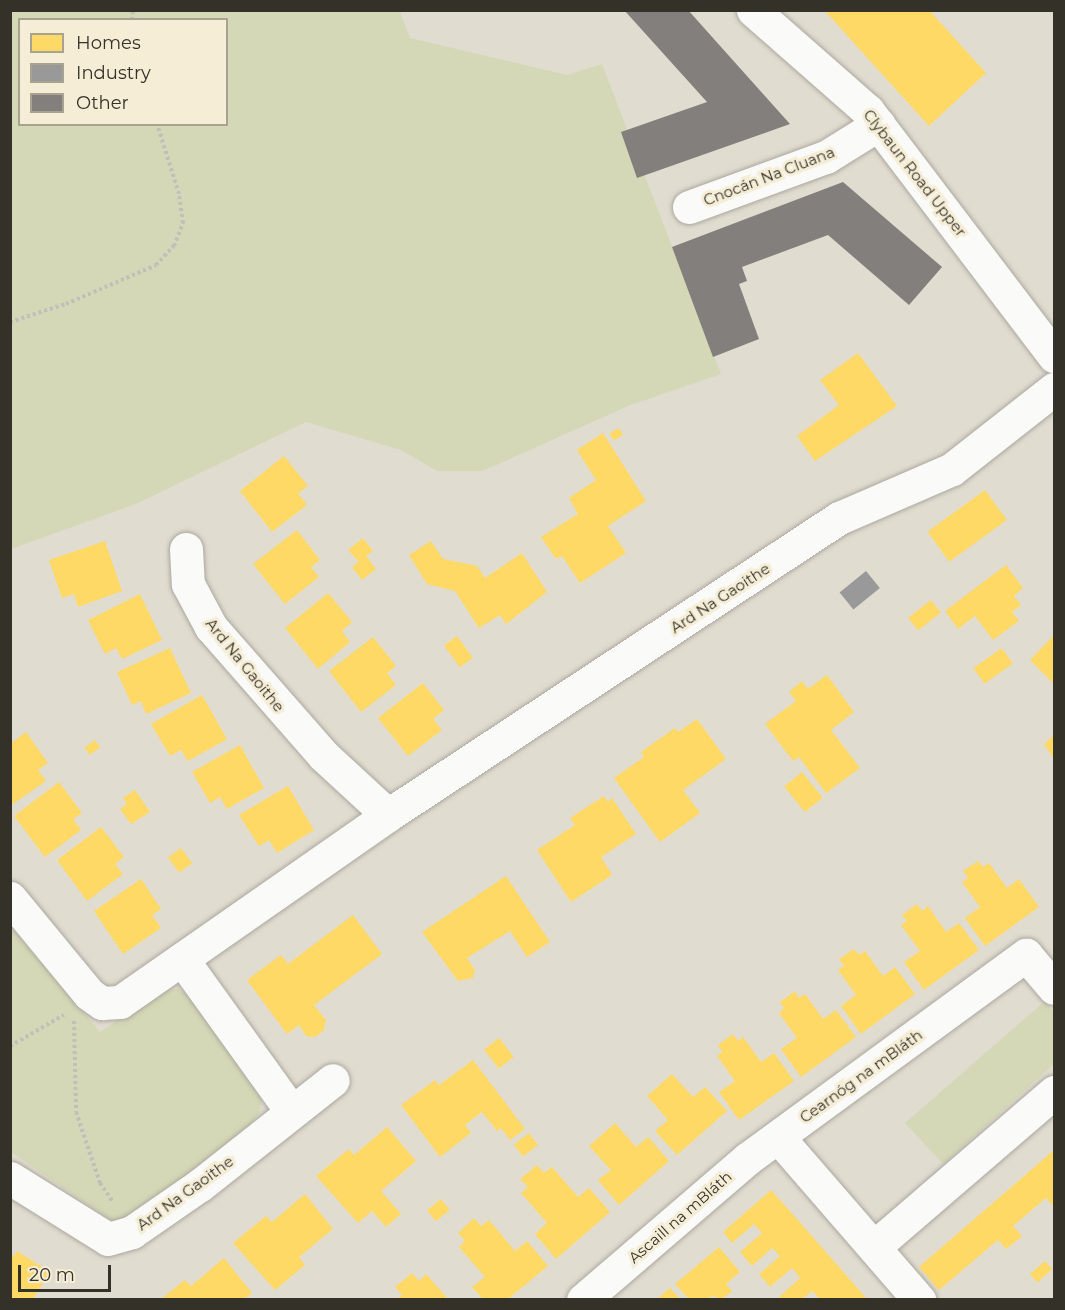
<!DOCTYPE html>
<html>
<head>
<meta charset="utf-8">
<style>
  body { margin:0 }
  #map { position:relative; width:1065px; height:1310px; overflow:hidden; background:#e1dcd0; font-family:Montserrat,sans-serif }
  div>[style] { position:absolute }
  .green>* { inset:0; background:#d4d8b6 }
  .homes>* { inset:0; background:#ffd966; transform-origin:0 0 }
  .industry>* { inset:0; background:#999; transform-origin:0 0 }
  .building>* { inset:0; background:#837f7c }
  .path>* { height:4px; margin-top:-2px; transform-origin:0; background:repeating-linear-gradient(90deg,#c0bfba 0 3px,transparent 0 6px) }
  .roads { filter:drop-shadow(0 0 2px #aca89f) drop-shadow(0 0 2px #aca89f) }
  .minor>* { height:33px; margin:-16.5px; padding:0 16.5px; transform-origin:16.5px; border-radius:16.5px; background:#fafaf8 }
  span { translate:-50% -50%; white-space:nowrap; text-align:center; line-height:1.15; -webkit-text-stroke:6px #f5edd6; paint-order:stroke }
  .street-label { font-size:15px; color:#343128 }
  .frame { position:absolute; inset:0; border:12px solid #343128; pointer-events:none }
  .legend { position:absolute; left:18px; top:18px; width:210px; height:108px; box-sizing:border-box; background:#f5edd6; border:2px solid #a8a290; margin:0; padding:8px 10px; list-style:none; font-size:18px; color:#343128 }
  .legend li { display:flex; align-items:center; gap:12px; height:30px }
  .legend b { width:30px; border:2px solid #a8a290 }
  .scale { position:absolute; left:18px; top:1265px; width:93px; height:27px; box-sizing:border-box; border:3px solid #343128; border-top:0; padding-left:8px; font-size:18px; line-height:21px; white-space:nowrap; color:#343128; -webkit-text-stroke:4px #f5edd6; paint-order:stroke }
</style>
</head>
<body>
<div id="map">
  <div class="green">
    <i style="clip-path:polygon(evenodd,10px 11px,400px 11px,410px 38px,567px 75px,602px 64px,721px 374px,628px 406px,483px 471px,437px 471px,401px 450px,306px 422px,136px 504px,11px 549px,10px 11px,20px 20px,226px 20px,226px 124px,20px 124px,20px 20px)"></i>
    <i style="clip-path:polygon(10px 923px,100px 1032px,164px 990px,179px 989px,194px 1001px,262px 1099px,259px 1113px,247px 1128px,131px 1218px,115px 1222px,107px 1218px,11px 1152px)"></i>
    <i style="clip-path:polygon(1045px 1001px,1054px 1013px,1054px 1064px,943px 1164px,905px 1123px)"></i>
  </div>
  <div class="homes">
    <i style="clip-path:polygon(824px 10px,929px 10px,986px 73px,929px 126px)"></i>
    <i style="clip-path:polygon(858px 353px,897px 406px,815px 461px,797px 436px,839px 405px,820px 380px)"></i>
    <i style="left:619px;top:428px;width:8px;height:11px;rotate:60deg"></i>
    <i style="clip-path:polygon(603px 433px,646px 501px,608px 526px,626px 553px,580px 583px,562px 556px,556px 559px,541px 537px,578px 514px,569px 498px,596px 480px,577px 450px)"></i>
    <i style="clip-path:polygon(284px 456px,308px 486px,298px 493px,307px 505px,272px 532px,240px 491px)"></i>
    <i style="left:985px;top:490px;width:37px;height:71px;rotate:54deg"></i>
    <i style="clip-path:polygon(297px 530px,320px 560px,311px 567px,319px 577px,285px 604px,253px 564px)"></i>
    <i style="clip-path:polygon(363px 538px,373px 551px,366px 556px,376px 569px,362px 580px,352px 567px,359px 562px,348px 550px)"></i>
    <i style="clip-path:polygon(105px 541px,122px 591px,78px 607px,74px 594px,62px 598px,49px 560px)"></i>
    <i style="clip-path:polygon(431px 541px,443px 559px,477px 566px,485px 578px,522px 553px,547px 592px,506px 624px,500px 615px,479px 628px,455px 591px,427px 584px,409px 555px)"></i>
    <i style="clip-path:polygon(1006px 565px,1023px 588px,1014px 596px,1021px 605px,1012px 612px,1019px 621px,993px 640px,975px 616px,958px 629px,945px 611px)"></i>
    <i style="clip-path:polygon(328px 593px,352px 622px,342px 631px,350px 642px,318px 669px,285px 628px)"></i>
    <i style="clip-path:polygon(140px 594px,162px 640px,122px 659px,116px 648px,105px 654px,88px 620px)"></i>
    <i style="left:931px;top:600px;width:16px;height:29px;rotate:52deg"></i>
    <i style="clip-path:polygon(1054px 635px,1054px 684px,1030px 660px)"></i>
    <i style="left:457px;top:636px;width:27px;height:16px;rotate:54deg"></i>
    <i style="clip-path:polygon(373px 637px,396px 666px,387px 673px,396px 685px,361px 712px,329px 671px)"></i>
    <i style="clip-path:polygon(170px 648px,191px 693px,146px 714px,141px 701px,132px 705px,117px 672px)"></i>
    <i style="left:1002px;top:648px;width:19px;height:35px;rotate:55deg"></i>
    <i style="clip-path:polygon(827px 675px,854px 712px,831px 730px,860px 768px,826px 793px,799px 757px,793px 761px,765px 724px,796px 701px,789px 692px,802px 681px,808px 689px)"></i>
    <i style="clip-path:polygon(423px 683px,444px 710px,433px 719px,442px 730px,408px 756px,378px 718px)"></i>
    <i style="clip-path:polygon(202px 695px,227px 739px,188px 761px,181px 750px,170px 756px,151px 724px)"></i>
    <i style="clip-path:polygon(697px 719px,726px 759px,683px 790px,700px 813px,660px 842px,614px 778px,644px 757px,641px 752px,675px 728px,678px 732px)"></i>
    <i style="clip-path:polygon(26px 732px,48px 763px,38px 770px,46px 781px,10px 806px,10px 744px)"></i>
    <i style="clip-path:polygon(1054px 735px,1054px 759px,1044px 744px)"></i>
    <i style="left:95px;top:740px;width:9px;height:13px;rotate:54deg"></i>
    <i style="clip-path:polygon(240px 745px,264px 788px,227px 809px,220px 797px,210px 803px,192px 772px)"></i>
    <i style="left:802px;top:772px;width:33px;height:23px;rotate:51deg"></i>
    <i style="clip-path:polygon(59px 782px,82px 813px,73px 819px,81px 830px,45px 857px,14px 816px)"></i>
    <i style="clip-path:polygon(288px 786px,314px 830px,277px 853px,269px 840px,259px 846px,239px 815px)"></i>
    <i style="clip-path:polygon(135px 790px,150px 812px,131px 824px,120px 809px,127px 804px,123px 798px)"></i>
    <i style="clip-path:polygon(604px 796px,608px 802px,612px 798px,636px 834px,601px 857px,612px 875px,571px 902px,537px 850px,575px 825px,570px 818px)"></i>
    <i style="clip-path:polygon(101px 827px,124px 857px,115px 864px,123px 874px,87px 901px,57px 860px)"></i>
    <i style="left:181px;top:848px;width:19px;height:16px;rotate:54deg"></i>
    <i style="clip-path:polygon(978px 861px,983px 867px,989px 863px,1007px 888px,1019px 879px,1039px 907px,985px 946px,965px 918px,980px 907px,962px 882px,968px 878px,963px 871px)"></i>
    <i style="clip-path:polygon(506px 876px,550px 942px,527px 957px,510px 931px,467px 958px,475px 970px,473px 978px,458px 981px,422px 932px)"></i>
    <i style="clip-path:polygon(141px 879px,161px 909px,152px 915px,161px 928px,123px 954px,94px 911px)"></i>
    <i style="clip-path:polygon(917px 904px,922px 911px,928px 906px,946px 932px,959px 923px,979px 950px,924px 990px,904px 962px,920px 951px,901px 925px,907px 921px,902px 915px)"></i>
    <i style="clip-path:polygon(353px 915px,382px 954px,314px 1005px,326px 1020px,324px 1030px,315px 1037px,306px 1036px,299px 1025px,287px 1034px,247px 980px,281px 955px,288px 964px)"></i>
    <i style="clip-path:polygon(854px 949px,859px 955px,865px 951px,883px 976px,895px 967px,915px 994px,861px 1034px,841px 1006px,856px 995px,838px 970px,844px 966px,839px 959px)"></i>
    <i style="clip-path:polygon(795px 991px,799px 998px,805px 994px,823px 1019px,836px 1010px,856px 1037px,801px 1077px,781px 1049px,797px 1038px,779px 1013px,784px 1008px,780px 1002px)"></i>
    <i style="clip-path:polygon(733px 1034px,738px 1041px,743px 1037px,761px 1062px,774px 1053px,794px 1081px,739px 1120px,719px 1092px,735px 1081px,717px 1056px,722px 1052px,718px 1045px)"></i>
    <i style="left:499px;top:1038px;width:24px;height:19px;rotate:52deg"></i>
    <i style="clip-path:polygon(473px 1060px,525px 1129px,510px 1140px,501px 1128px,497px 1131px,482px 1112px,465px 1125px,471px 1133px,440px 1157px,401px 1105px,435px 1080px,439px 1085px)"></i>
    <i style="clip-path:polygon(672px 1074px,693px 1097px,705px 1087px,727px 1111px,677px 1155px,655px 1131px,668px 1120px,647px 1096px)"></i>
    <i style="clip-path:polygon(615px 1123px,636px 1147px,648px 1137px,669px 1161px,619px 1205px,598px 1180px,611px 1170px,589px 1146px)"></i>
    <i style="clip-path:polygon(387px 1127px,416px 1161px,381px 1191px,401px 1214px,386px 1227px,372px 1211px,358px 1223px,316px 1176px,349px 1149px,354px 1155px)"></i>
    <i style="left:529px;top:1133px;width:15px;height:19px;rotate:53deg"></i>
    <i style="clip-path:polygon(1054px 1150px,1054px 1207px,1046px 1198px,1013px 1226px,1022px 1236px,1014px 1243px,1006px 1249px,998px 1240px,939px 1290px,919px 1267px)"></i>
    <i style="clip-path:polygon(537px 1165px,544px 1173px,552px 1167px,578px 1197px,589px 1188px,610px 1212px,556px 1259px,535px 1234px,547px 1223px,521px 1193px,528px 1187px,520px 1179px)"></i>
    <i style="clip-path:polygon(771px 1190px,789px 1210px,867px 1299px,820px 1299px,812px 1291px,802px 1299px,781px 1299px,779px 1297px,800px 1278px,792px 1268px,770px 1287px,759px 1274px,780px 1256px,772px 1248px,752px 1266px,740px 1252px,762px 1233px,754px 1224px,732px 1243px,723px 1232px)"></i>
    <i style="clip-path:polygon(305px 1194px,333px 1229px,299px 1257px,305px 1265px,275px 1290px,233px 1243px,266px 1216px,272px 1222px)"></i>
    <i style="left:441px;top:1199px;width:14px;height:18px;rotate:51deg"></i>
    <i style="clip-path:polygon(474px 1218px,481px 1226px,489px 1220px,515px 1251px,527px 1241px,548px 1266px,508px 1299px,483px 1299px,472px 1287px,485px 1277px,459px 1247px,465px 1241px,458px 1233px)"></i>
    <i style="clip-path:polygon(719px 1247px,740px 1272px,726px 1284px,732px 1291px,722px 1299px,712px 1296px,708px 1299px,689px 1299px,675px 1284px)"></i>
    <i style="clip-path:polygon(17px 1251px,50px 1272px,33px 1299px,10px 1299px,10px 1254px,14px 1256px)"></i>
    <i style="clip-path:polygon(224px 1258px,252px 1293px,244px 1299px,161px 1299px,185px 1280px,191px 1286px)"></i>
    <i style="left:1045px;top:1261px;width:11px;height:20px;rotate:49deg"></i>
    <i style="clip-path:polygon(412px 1273px,419px 1281px,426px 1274px,448px 1299px,397px 1299px,402px 1295px,395px 1287px)"></i>
    <i style="clip-path:polygon(670px 1288px,680px 1299px,657px 1299px)"></i>
  </div>
  <div class="industry">
    <i style="left:866px;top:571px;width:22px;height:34px;rotate:51deg"></i>
  </div>
  <div class="building">
    <i style="clip-path:polygon(624px 10px,688px 10px,790px 124px,637px 178px,621px 132px,707px 102px)"></i>
    <i style="clip-path:polygon(843px 182px,942px 267px,909px 305px,828px 235px,742px 267px,747px 281px,739px 284px,759px 339px,713px 357px,672px 247px)"></i>
  </div>
  <div class="path">
    <i style="left:132px;top:20px;width:10px;rotate:-84deg"></i>
    <i style="left:10px;top:322px;width:59px;rotate:-17.8deg"></i>
    <i style="left:66px;top:304px;width:98px;rotate:-23.4deg"></i>
    <i style="left:156px;top:265px;width:26px;rotate:-47deg"></i>
    <i style="left:174px;top:246px;width:25px;rotate:-69deg"></i>
    <i style="left:183px;top:223px;width:29px;rotate:-98deg"></i>
    <i style="left:179px;top:194px;width:73px;rotate:-107.4deg"></i>
    <i style="left:74px;top:1021px;width:91px;rotate:88.7deg"></i>
    <i style="left:76px;top:1112px;width:75px;rotate:71.3deg"></i>
    <i style="left:100px;top:1183px;width:22px;rotate:56deg"></i>
    <i style="left:10px;top:1046px;width:62px;rotate:-29.9deg"></i>
  </div>
  <div class="roads">
    <div class="minor">
      <i style="left:753px;top:10px;width:153px;rotate:41.3deg"></i>
      <i style="left:868px;top:111px;width:308px;rotate:52.8deg"></i>
      <i style="left:689px;top:207px;width:146px;rotate:-20.1deg"></i>
      <i style="left:826px;top:157px;width:62px;rotate:-31.9deg"></i>
      <i style="left:186px;top:549px;width:35px;rotate:87deg"></i>
      <i style="left:188px;top:584px;width:49px;rotate:61.9deg"></i>
      <i style="left:211px;top:627px;width:171px;rotate:48.8deg"></i>
      <i style="left:324px;top:756px;width:87px;rotate:42.7deg"></i>
      <i style="left:10px;top:898px;width:124px;rotate:50.5deg"></i>
      <i style="left:89px;top:994px;width:16px;rotate:35deg"></i>
      <i style="left:102px;top:1003px;width:18px;rotate:-3deg"></i>
      <i style="left:120px;top:1002px;width:327px;rotate:-34.9deg"></i>
      <i style="left:388px;top:815px;width:540px;rotate:-33.37deg"></i>
      <i style="left:839px;top:518px;width:123px;rotate:-23.4deg"></i>
      <i style="left:952px;top:469px;width:130px;rotate:-38.1deg"></i>
      <i style="left:182px;top:959px;width:188px;rotate:54.3deg"></i>
      <i style="left:778px;top:1137px;width:216px;rotate:49.1deg"></i>
      <i style="left:10px;top:1178px;width:115px;rotate:31.9deg"></i>
      <i style="left:108px;top:1239px;width:25px;rotate:-16deg"></i>
      <i style="left:132px;top:1232px;width:83px;rotate:-34.7deg"></i>
      <i style="left:200px;top:1185px;width:169px;rotate:-38.3deg"></i>
      <i style="left:874px;top:1247px;width:238px;rotate:-40.7deg"></i>
      <i style="left:583px;top:1300px;width:216px;rotate:-40.7deg"></i>
      <i style="left:747px;top:1159px;width:346px;rotate:-36.2deg"></i>
      <i style="left:1026px;top:955px;width:43px;rotate:49.7deg"></i>
    </div>
  </div>
  <div class="street-label">
    <span style="left:915px;top:173px;rotate:52deg">Clybaun Road Upper</span>
    <span style="left:769px;top:176px;rotate:-21deg">Cnocán Na Cluana</span>
    <span style="left:720px;top:598px;rotate:-33deg">Ard Na Gaoithe</span>
    <span style="left:245px;top:665px;rotate:51deg">Ard Na Gaoithe</span>
    <span style="left:861px;top:1076px;rotate:-36deg">Cearnóg na mBláth</span>
    <span style="left:185px;top:1193px;rotate:-36deg">Ard Na Gaoithe</span>
    <span style="left:680px;top:1217px;rotate:-41deg">Ascaill na mBláth</span>
  </div>
  <div class="frame"></div>
  <ul class="legend">
  <li><b style="height:16px;background:#ffd966"></b>Homes</li>
  <li><b style="height:16px;background:#999"></b>Industry</li>
  <li><b style="height:16px;background:#837f7c"></b>Other</li>
  </ul>
  <div class="scale">20 m</div>
</div>
</body>
</html>
